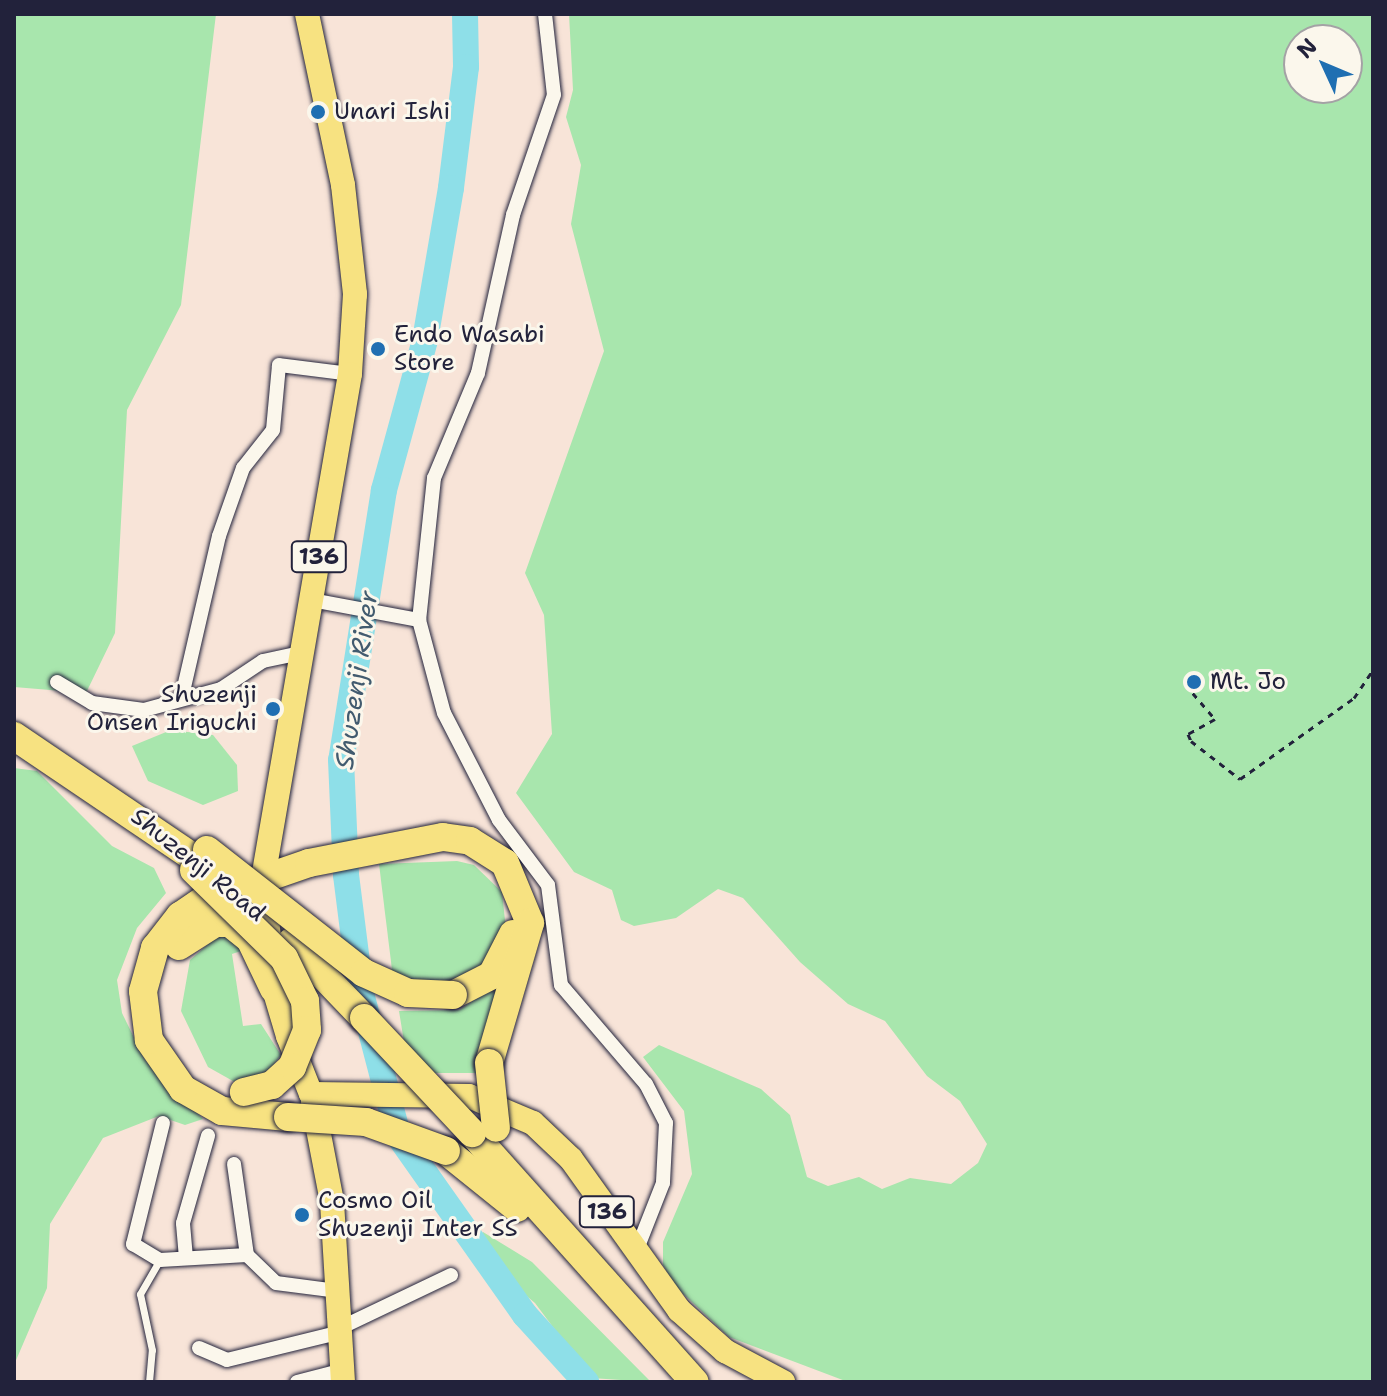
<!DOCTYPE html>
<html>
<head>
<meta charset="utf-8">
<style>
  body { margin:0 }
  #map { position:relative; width:1387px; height:1396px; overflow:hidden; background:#f8e4d8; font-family:"Shantell Sans",sans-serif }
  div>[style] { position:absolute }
  .green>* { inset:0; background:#a8e6ad }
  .river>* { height:26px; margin:-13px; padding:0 13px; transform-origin:13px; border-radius:13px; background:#8edfe8 }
  .path>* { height:3px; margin-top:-1.5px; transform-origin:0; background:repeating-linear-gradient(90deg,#22223b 0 6px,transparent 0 12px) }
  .roads { filter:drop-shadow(0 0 2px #22223b) drop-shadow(0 0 2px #22223b) }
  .service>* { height:7px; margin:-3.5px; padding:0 3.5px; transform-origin:3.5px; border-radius:3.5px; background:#fbf7ec }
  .minor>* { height:14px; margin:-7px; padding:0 7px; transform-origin:7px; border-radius:7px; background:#fbf7ec }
  .primary>* { height:24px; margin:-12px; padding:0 12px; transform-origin:12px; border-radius:12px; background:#f7e281 }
  .trunk>* { height:24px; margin:-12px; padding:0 12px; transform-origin:12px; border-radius:12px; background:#f7e281 }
  .motorway>* { height:28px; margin:-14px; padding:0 14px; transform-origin:14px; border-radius:14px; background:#f7e281 }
  .bridges { filter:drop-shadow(0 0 2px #22223b) drop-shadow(0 0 2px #22223b) }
  .motorway-bridge>* { height:28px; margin:-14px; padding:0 14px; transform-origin:14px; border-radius:14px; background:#f7e281 }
  .dots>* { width:22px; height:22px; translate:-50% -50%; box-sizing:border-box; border:4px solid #fbf7ec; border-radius:50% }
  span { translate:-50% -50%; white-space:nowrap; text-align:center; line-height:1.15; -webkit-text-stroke:6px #fbf7ec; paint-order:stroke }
  .shield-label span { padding:2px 6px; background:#fbf7ec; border:2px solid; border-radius:6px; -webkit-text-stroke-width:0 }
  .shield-label { font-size:22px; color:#22223b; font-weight:700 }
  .poi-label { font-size:24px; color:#22223b }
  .left { translate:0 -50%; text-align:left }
  .right { translate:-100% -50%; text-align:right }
  .street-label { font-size:24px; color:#22223b }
  .water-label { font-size:26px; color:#425b6f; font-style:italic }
  .frame { position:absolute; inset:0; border:16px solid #22223b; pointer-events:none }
  .north { position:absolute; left:1283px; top:24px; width:80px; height:80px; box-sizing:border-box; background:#fbf7ec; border:2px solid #a4a2a5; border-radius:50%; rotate:314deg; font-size:22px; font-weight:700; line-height:32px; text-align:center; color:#22223b }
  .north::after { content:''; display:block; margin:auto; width:28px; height:36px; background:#1f6fb2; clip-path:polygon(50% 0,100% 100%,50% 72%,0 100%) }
</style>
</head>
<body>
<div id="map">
  <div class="green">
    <i style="clip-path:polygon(14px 14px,216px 14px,181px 305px,127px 410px,115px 633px,86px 693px,14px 687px)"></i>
    <i style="clip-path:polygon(evenodd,569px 14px,1373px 14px,1373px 1382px,848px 1382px,729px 1337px,676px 1287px,663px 1265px,663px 1242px,692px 1174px,684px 1111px,643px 1057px,659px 1045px,761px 1089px,790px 1115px,807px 1177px,828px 1186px,859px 1177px,882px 1189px,910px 1178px,951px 1184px,978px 1163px,987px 1144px,960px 1101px,927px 1076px,885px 1021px,848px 1004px,800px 962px,743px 898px,718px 889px,676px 918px,634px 926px,621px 920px,612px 890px,574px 872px,516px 793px,552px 734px,544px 615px,525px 573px,604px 351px,571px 224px,581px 165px,566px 117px,573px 90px,569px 14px,1299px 40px,1347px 40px,1347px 88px,1299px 88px,1299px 40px)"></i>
    <i style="clip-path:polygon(171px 730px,213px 735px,237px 765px,238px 791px,203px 805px,148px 781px,132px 746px)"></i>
    <i style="clip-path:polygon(14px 768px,37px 771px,112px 846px,154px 868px,166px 893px,137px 928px,117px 980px,122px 1013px,145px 1060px,203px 1119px,185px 1125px,159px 1116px,103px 1138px,50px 1224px,47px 1288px,14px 1365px)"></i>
    <i style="clip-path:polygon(457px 861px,474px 865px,502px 892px,506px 930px,492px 961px,443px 988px,393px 978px,379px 864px)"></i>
    <i style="clip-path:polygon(221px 933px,234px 937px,241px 951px,232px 954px,243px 1026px,261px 1024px,281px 1055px,265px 1076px,240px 1085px,208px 1067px,181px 1011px,190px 960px)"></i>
    <i style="clip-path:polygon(503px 981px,478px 1073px,431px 1073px,405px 1048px,399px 1011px,459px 1010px)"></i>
    <i style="clip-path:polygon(483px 1232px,532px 1262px,651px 1382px,591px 1378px,535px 1303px,505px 1278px,479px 1239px)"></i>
  </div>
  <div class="river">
    <i style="left:465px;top:14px;width:53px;rotate:88.9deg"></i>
    <i style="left:466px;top:67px;width:122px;rotate:97.1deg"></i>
    <i style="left:451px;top:188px;width:154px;rotate:99.7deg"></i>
    <i style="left:425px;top:340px;width:156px;rotate:105.3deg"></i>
    <i style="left:384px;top:490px;width:273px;rotate:99deg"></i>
    <i style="left:341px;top:760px;width:115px;rotate:87.5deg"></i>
    <i style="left:346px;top:875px;width:119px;rotate:82.8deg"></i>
    <i style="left:361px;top:993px;width:147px;rotate:75.4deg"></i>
    <i style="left:398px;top:1135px;width:220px;rotate:54.8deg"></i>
    <i style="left:525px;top:1315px;width:91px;rotate:47.7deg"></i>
  </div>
  <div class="path">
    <i style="left:1185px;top:684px;width:46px;rotate:49.4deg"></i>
    <i style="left:1215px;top:719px;width:31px;rotate:151deg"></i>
    <i style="left:1188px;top:734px;width:8px;rotate:67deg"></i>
    <i style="left:1191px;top:741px;width:62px;rotate:37.8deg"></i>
    <i style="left:1240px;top:779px;width:140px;rotate:-35.4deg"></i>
    <i style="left:1354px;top:698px;width:34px;rotate:-56deg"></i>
  </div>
  <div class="roads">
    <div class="service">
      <i style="left:149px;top:1382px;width:32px;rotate:-85deg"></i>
      <i style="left:152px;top:1350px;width:57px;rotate:-102.1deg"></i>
      <i style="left:140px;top:1294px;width:39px;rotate:-60deg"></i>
    </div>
    <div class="minor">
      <i style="left:545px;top:14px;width:81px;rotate:83.7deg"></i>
      <i style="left:554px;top:95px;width:127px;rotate:108.9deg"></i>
      <i style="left:513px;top:215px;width:162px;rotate:102.5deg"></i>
      <i style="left:478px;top:373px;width:114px;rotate:112.7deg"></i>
      <i style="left:434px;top:478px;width:143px;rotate:96deg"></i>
      <i style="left:419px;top:620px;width:96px;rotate:75deg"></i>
      <i style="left:444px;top:713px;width:120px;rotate:62.8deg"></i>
      <i style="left:499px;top:820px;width:81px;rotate:53deg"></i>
      <i style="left:548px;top:885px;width:101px;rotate:82.6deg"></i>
      <i style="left:561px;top:985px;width:130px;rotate:49.4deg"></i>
      <i style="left:646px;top:1084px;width:44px;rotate:62.9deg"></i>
      <i style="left:666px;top:1123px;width:60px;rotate:92.9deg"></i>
      <i style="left:663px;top:1183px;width:76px;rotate:111.5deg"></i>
      <i style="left:311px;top:600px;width:110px;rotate:10.5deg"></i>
      <i style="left:57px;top:682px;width:41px;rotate:31deg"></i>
      <i style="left:92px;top:703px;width:52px;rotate:7.7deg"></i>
      <i style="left:144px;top:710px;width:80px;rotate:-15.3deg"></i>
      <i style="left:221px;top:689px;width:50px;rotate:-33.7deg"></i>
      <i style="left:263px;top:661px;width:39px;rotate:-12deg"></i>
      <i style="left:182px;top:696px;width:164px;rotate:-77deg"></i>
      <i style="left:219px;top:536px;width:72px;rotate:-70.6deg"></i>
      <i style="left:243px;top:468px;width:48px;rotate:-51.7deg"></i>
      <i style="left:273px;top:430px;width:65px;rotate:-84.7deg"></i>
      <i style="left:279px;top:365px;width:72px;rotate:7.2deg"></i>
      <i style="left:163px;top:1123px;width:125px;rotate:103.9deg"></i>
      <i style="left:133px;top:1244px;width:31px;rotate:31deg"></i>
      <i style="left:160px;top:1260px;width:87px;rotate:-3.3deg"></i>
      <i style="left:247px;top:1255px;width:40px;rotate:44deg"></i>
      <i style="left:276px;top:1283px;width:63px;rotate:7.4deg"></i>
      <i style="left:234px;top:1164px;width:92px;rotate:81.9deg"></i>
      <i style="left:186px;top:1258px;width:35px;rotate:-95deg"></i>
      <i style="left:183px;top:1223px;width:91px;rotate:-74deg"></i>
      <i style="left:340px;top:1328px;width:123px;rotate:-25.5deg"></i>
      <i style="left:199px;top:1348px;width:30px;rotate:23deg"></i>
      <i style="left:227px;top:1360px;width:117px;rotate:-13.8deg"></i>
      <i style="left:297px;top:1382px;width:48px;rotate:-14.6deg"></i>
    </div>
    <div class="primary">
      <i style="left:313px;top:1103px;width:101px;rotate:79.1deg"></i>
      <i style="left:332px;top:1202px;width:180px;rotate:86.5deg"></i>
    </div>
    <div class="trunk">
      <i style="left:307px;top:14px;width:175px;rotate:78.1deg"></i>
      <i style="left:343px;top:185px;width:110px;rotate:83.7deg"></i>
      <i style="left:355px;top:294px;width:80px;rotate:93.6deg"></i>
      <i style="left:350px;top:374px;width:511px;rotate:99.79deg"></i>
      <i style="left:263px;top:878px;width:112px;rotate:84.3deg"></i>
      <i style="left:274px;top:989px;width:49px;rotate:73.4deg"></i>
      <i style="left:288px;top:1036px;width:62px;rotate:68.4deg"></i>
      <i style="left:311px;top:1094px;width:158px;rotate:0.7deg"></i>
      <i style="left:469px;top:1096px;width:69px;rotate:22.9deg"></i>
      <i style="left:533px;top:1123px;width:52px;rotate:43.5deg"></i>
      <i style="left:571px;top:1159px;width:186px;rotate:54.4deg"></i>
      <i style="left:679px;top:1310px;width:62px;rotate:41.7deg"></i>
      <i style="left:725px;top:1351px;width:66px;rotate:28.1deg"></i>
    </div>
    <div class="motorway">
      <i style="left:14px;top:736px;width:225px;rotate:34.1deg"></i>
      <i style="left:291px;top:942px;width:105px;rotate:46.2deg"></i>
      <i style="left:179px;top:946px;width:43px;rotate:-32.6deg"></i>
      <i style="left:215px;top:923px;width:15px"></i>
      <i style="left:230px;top:923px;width:26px;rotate:39deg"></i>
      <i style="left:250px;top:939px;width:55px;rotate:64.4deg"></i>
      <i style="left:453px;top:995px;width:44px;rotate:-27.1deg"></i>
      <i style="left:492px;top:975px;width:46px;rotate:-62.9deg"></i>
      <i style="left:288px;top:1117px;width:66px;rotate:-174.8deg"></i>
      <i style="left:222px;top:1111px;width:45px;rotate:-150.6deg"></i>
      <i style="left:183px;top:1089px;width:60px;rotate:-124.8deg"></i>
      <i style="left:149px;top:1040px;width:49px;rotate:-97deg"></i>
      <i style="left:143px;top:991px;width:45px;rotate:-74.4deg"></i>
      <i style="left:155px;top:948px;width:41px;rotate:-52deg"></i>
      <i style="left:180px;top:916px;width:30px;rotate:-34deg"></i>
      <i style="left:205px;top:899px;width:110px;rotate:-19.1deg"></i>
      <i style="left:309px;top:863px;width:136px;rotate:-11deg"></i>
      <i style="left:443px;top:837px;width:27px;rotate:8deg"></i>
      <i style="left:470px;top:841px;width:41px;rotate:32.2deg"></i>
      <i style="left:505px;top:863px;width:65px;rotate:67.4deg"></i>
      <i style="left:530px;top:923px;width:146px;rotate:106.3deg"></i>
      <i style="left:472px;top:1133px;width:334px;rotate:48.2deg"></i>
      <i style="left:446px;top:1151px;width:91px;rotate:38.8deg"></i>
    </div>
  </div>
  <div class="bridges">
    <div class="motorway-bridge">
      <i style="left:207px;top:850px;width:199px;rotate:38.1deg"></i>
      <i style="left:364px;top:973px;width:48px;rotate:24.4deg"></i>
      <i style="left:408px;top:993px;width:45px;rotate:2.5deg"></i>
      <i style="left:194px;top:870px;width:126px;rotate:44.4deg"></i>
      <i style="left:284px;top:958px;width:48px;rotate:64deg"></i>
      <i style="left:305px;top:1001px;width:29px;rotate:86deg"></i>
      <i style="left:307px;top:1030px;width:40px;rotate:112deg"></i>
      <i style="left:292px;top:1067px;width:27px;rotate:138deg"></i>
      <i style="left:272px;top:1085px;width:29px;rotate:166deg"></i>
      <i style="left:364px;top:1018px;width:158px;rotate:46.8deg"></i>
      <i style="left:489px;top:1063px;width:65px;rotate:83.9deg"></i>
      <i style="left:288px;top:1117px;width:78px;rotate:3.7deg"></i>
      <i style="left:366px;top:1122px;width:85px;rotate:19.9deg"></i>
    </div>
  </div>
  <div class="dots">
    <i style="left:318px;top:112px;background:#1f6fb2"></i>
    <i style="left:378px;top:349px;background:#1f6fb2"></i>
    <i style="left:1194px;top:682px;background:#1f6fb2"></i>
    <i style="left:273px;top:709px;background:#1f6fb2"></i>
    <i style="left:302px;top:1215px;background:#1f6fb2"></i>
  </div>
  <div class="shield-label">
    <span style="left:319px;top:557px">136</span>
    <span style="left:607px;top:1212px">136</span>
  </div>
  <div class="poi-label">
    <span class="left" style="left:334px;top:112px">Unari Ishi</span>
    <span class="left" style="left:394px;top:349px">Endo Wasabi<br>Store</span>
    <span class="left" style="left:1210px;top:682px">Mt. Jo</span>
    <span class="right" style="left:257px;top:709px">Shuzenji<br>Onsen Iriguchi</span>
    <span class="left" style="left:318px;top:1215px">Cosmo Oil<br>Shuzenji Inter SS</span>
  </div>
  <div class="street-label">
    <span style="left:198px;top:865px;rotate:39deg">Shuzenji Road</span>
  </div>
  <div class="water-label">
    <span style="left:356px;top:680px;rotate:-82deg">Shuzenji River</span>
  </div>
  <div class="frame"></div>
  <div class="north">N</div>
</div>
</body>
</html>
